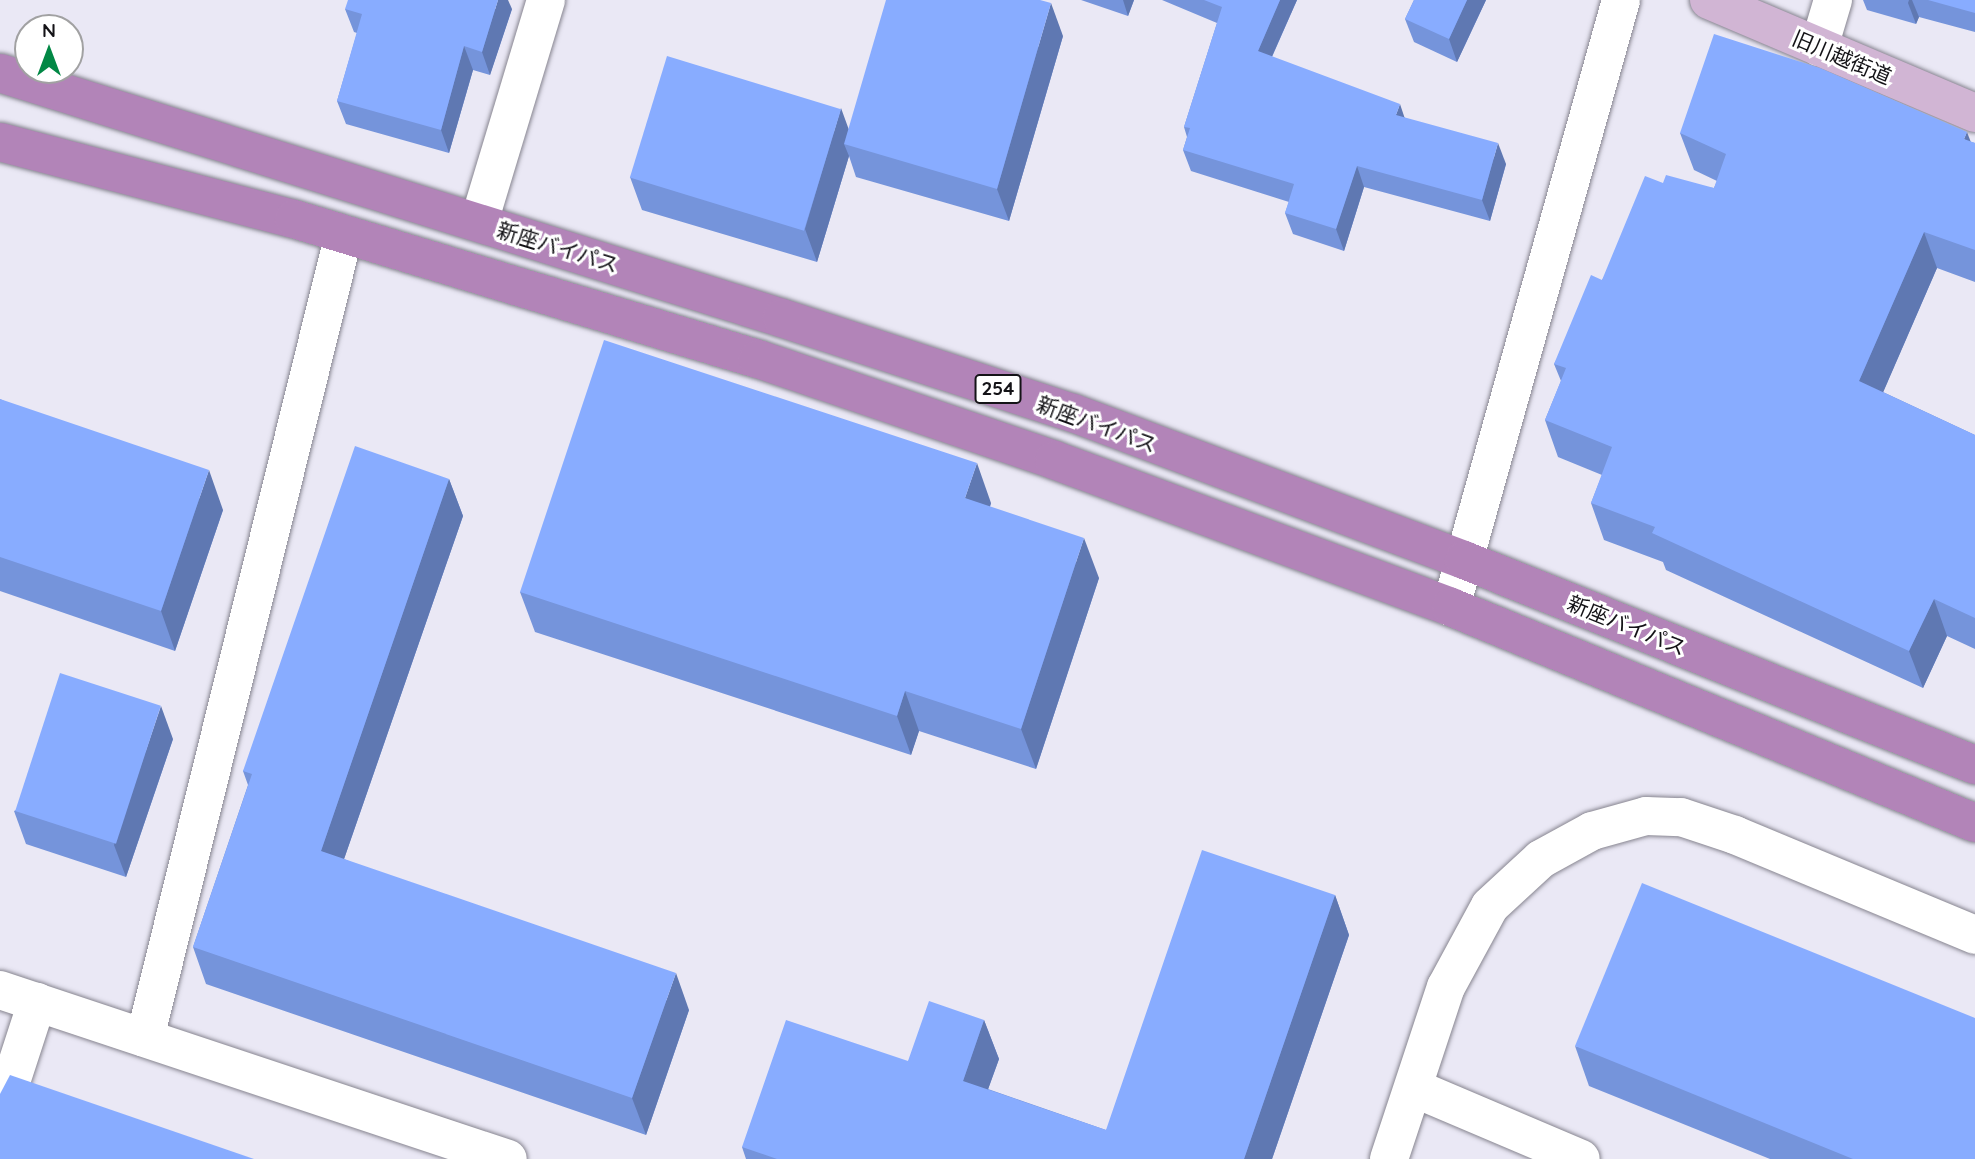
<!DOCTYPE html>
<html>
<head>
<meta charset="utf-8">
<style>
  body { margin:0 }
  #map { position:relative; width:1975px; height:1159px; overflow:hidden; background:#eae8f5; font-family:Quicksand,"Noto Sans JP",sans-serif }
  div>[style] { position:absolute }
  .roads { filter:drop-shadow(0 0 2px #878590) drop-shadow(0 0 2px #878590) }
  .minor>* { height:38px; margin:-19px; padding:0 19px; transform-origin:19px; border-radius:19px; background:#fff }
  .major>* { height:38px; margin:-19px; padding:0 19px; transform-origin:19px; border-radius:19px; background:#d1b5d4 }
  .highway>* { height:38px; margin:-19px; padding:0 19px; transform-origin:19px; border-radius:19px; background:#b284b8 }
  .wall>* { inset:0; background:#7594db }
  .shaded-wall>* { inset:0; background:#5f78b2 }
  .building>* { inset:0; background:#88acff; transform-origin:0 0 }
  span { translate:-50% -50%; white-space:nowrap; text-align:center; line-height:1.15; -webkit-text-stroke:6px #fff; paint-order:stroke }
  .shield-label span { padding:2px 5px; background:#fff; border:2px solid; border-radius:5px; -webkit-text-stroke-width:0 }
  .shield-label { font-size:19px; color:#141317; font-weight:700 }
  .street-label { font-size:21px; color:#141317 }
  .north { position:absolute; left:14px; top:14px; width:70px; height:70px; box-sizing:border-box; background:#fff; border:2px solid #a1a1a2; border-radius:50%; rotate:0deg; font-size:19px; font-weight:700; line-height:28px; text-align:center; color:#141317 }
  .north::after { content:''; display:block; margin:auto; width:24px; height:32px; background:#028845; clip-path:polygon(50% 0,100% 100%,50% 72%,0 100%) }
</style>
</head>
<body>
<div id="map">
  <div class="roads">
    <div class="minor">
      <i style="left:1819px;top:47px;width:49px;rotate:-73.4deg"></i>
      <i style="left:479px;top:222px;width:232px;rotate:-73.2deg"></i>
      <i style="left:1451px;top:607px;width:630px;rotate:-74.35deg"></i>
      <i style="left:0;top:990px;width:535px;rotate:18.4deg"></i>
      <i style="left:145px;top:1038px;width:828px;rotate:-76.1deg"></i>
      <i style="left:1414px;top:1088px;width:181px;rotate:23deg"></i>
      <i style="left:0;top:1116px;width:120px;rotate:-72deg"></i>
      <i style="left:1389px;top:1159px;width:181px;rotate:-71.7deg"></i>
      <i style="left:1446px;top:987px;width:92px;rotate:-61.5deg"></i>
      <i style="left:1490px;top:906px;width:69px;rotate:-42.7deg"></i>
      <i style="left:1541px;top:859px;width:58px;rotate:-28.8deg"></i>
      <i style="left:1592px;top:831px;width:56px;rotate:-15.5deg"></i>
      <i style="left:1646px;top:816px;width:35px;rotate:2deg"></i>
      <i style="left:1681px;top:817px;width:57px;rotate:18.4deg"></i>
      <i style="left:1735px;top:835px;width:260px;rotate:22.6deg"></i>
    </div>
    <div class="major">
      <i style="left:1709px;top:0;width:289px;rotate:23deg"></i>
    </div>
    <div class="highway">
      <i style="left:0;top:73px;width:819px;rotate:17.4deg"></i>
      <i style="left:782px;top:318px;width:306px;rotate:18.1deg"></i>
      <i style="left:1073px;top:413px;width:418px;rotate:20.6deg"></i>
      <i style="left:1464px;top:560px;width:551px;rotate:21.86deg"></i>
      <i style="left:0;top:142px;width:304px;rotate:14.7deg"></i>
      <i style="left:294px;top:219px;width:485px;rotate:16.8deg"></i>
      <i style="left:758px;top:359px;width:313px;rotate:18.8deg"></i>
      <i style="left:1054px;top:460px;width:423px;rotate:20.3deg"></i>
      <i style="left:1451px;top:607px;width:567px;rotate:22.4deg"></i>
    </div>
  </div>
  <div class="wall">
    <i style="clip-path:polygon(1081px 0,1134px 0,1128px 16px)"></i>
    <i style="clip-path:polygon(1162px 0,1297px 0,1272px 57px,1506px 164px,1490px 221px,1364px 187px,1344px 251px,1293px 234px,1285px 213px,1289px 202px,1191px 171px,1183px 150px,1187px 137px,1184px 127px,1217px 23px)"></i>
    <i style="clip-path:polygon(1414px 0,1486px 0,1457px 62px,1414px 42px,1405px 19px)"></i>
    <i style="clip-path:polygon(1863px 0,1975px 0,1975px 32px,1919px 17px,1916px 24px,1867px 10px)"></i>
    <i style="clip-path:polygon(345px 9px,512px 9px,490px 75px,473px 70px,449px 153px,346px 124px,337px 101px,357px 33px,354px 32px)"></i>
    <i style="clip-path:polygon(1063px 36px,1009px 221px,856px 177px,849px 156px,817px 262px,642px 210px,630px 177px,849px 129px)"></i>
    <i style="clip-path:polygon(1680px 133px,1971px 142px,1975px 143px,1975px 282px,1937px 268px,1883px 392px,1975px 435px,1975px 649px,1947px 636px,1923px 688px,1666px 570px,1663px 562px,1604px 540px,1591px 503px,1602px 475px,1558px 457px,1545px 420px,1561px 381px,1554px 364px,1602px 280px,1663px 183px,1714px 188px,1717px 181px,1694px 170px)"></i>
    <i style="clip-path:polygon(0 399px,223px 510px,175px 651px,0 591px)"></i>
    <i style="clip-path:polygon(449px 479px,463px 516px,344px 859px,689px 1010px,646px 1135px,206px 984px,193px 947px,248px 785px,243px 771px)"></i>
    <i style="clip-path:polygon(991px 503px,990px 507px,1099px 578px,1036px 769px,919px 731px,911px 755px,535px 632px,520px 592px)"></i>
    <i style="clip-path:polygon(173px 739px,126px 877px,26px 844px,14px 811px)"></i>
    <i style="clip-path:polygon(1335px 895px,1349px 935px,1272px 1159px,746px 1159px,742px 1147px,908px 1061px,984px 1020px,999px 1059px,988px 1089px,1106px 1130px)"></i>
    <i style="clip-path:polygon(1575px 1046px,1975px 1159px,1770px 1159px,1589px 1086px)"></i>
  </div>
  <div class="shaded-wall">
    <i style="clip-path:polygon(498px 0,508px 0,512px 9px,490px 75px,482px 52px)"></i>
    <i style="clip-path:polygon(1123px 0,1134px 0,1128px 16px)"></i>
    <i style="clip-path:polygon(1280px 0,1297px 0,1265px 72px,1258px 51px)"></i>
    <i style="clip-path:polygon(1467px 0,1486px 0,1457px 62px,1449px 39px)"></i>
    <i style="clip-path:polygon(1909px 0,1912px 0,1919px 17px,1916px 24px,1908px 3px)"></i>
    <i style="clip-path:polygon(1051px 3px,1063px 36px,1009px 221px,997px 189px)"></i>
    <i style="clip-path:polygon(464px 46px,473px 70px,449px 153px,441px 130px)"></i>
    <i style="clip-path:polygon(1400px 104px,1407px 125px,1396px 115px)"></i>
    <i style="clip-path:polygon(841px 108px,853px 141px,844px 144px,849px 156px,817px 262px,805px 229px)"></i>
    <i style="clip-path:polygon(1967px 132px,1975px 153px,1964px 139px)"></i>
    <i style="clip-path:polygon(1498px 143px,1506px 164px,1490px 221px,1482px 200px)"></i>
    <i style="clip-path:polygon(1357px 166px,1364px 187px,1344px 251px,1336px 229px)"></i>
    <i style="clip-path:polygon(1924px 232px,1937px 268px,1872px 418px,1859px 381px)"></i>
    <i style="clip-path:polygon(977px 463px,991px 503px,979px 538px,965px 498px)"></i>
    <i style="clip-path:polygon(209px 470px,223px 510px,175px 651px,161px 611px)"></i>
    <i style="clip-path:polygon(449px 479px,463px 516px,334px 888px,321px 851px)"></i>
    <i style="clip-path:polygon(1084px 538px,1099px 578px,1036px 769px,1021px 729px)"></i>
    <i style="clip-path:polygon(1934px 599px,1947px 636px,1923px 688px,1909px 651px)"></i>
    <i style="clip-path:polygon(905px 691px,919px 731px,911px 755px,897px 716px)"></i>
    <i style="clip-path:polygon(161px 706px,173px 739px,126px 877px,114px 845px)"></i>
    <i style="clip-path:polygon(1335px 895px,1349px 935px,1272px 1159px,1244px 1159px)"></i>
    <i style="clip-path:polygon(676px 973px,689px 1010px,646px 1135px,632px 1098px)"></i>
    <i style="clip-path:polygon(984px 1020px,999px 1059px,977px 1120px,963px 1081px)"></i>
  </div>
  <div class="building">
    <i style="clip-path:polygon(348px 0,498px 0,482px 52px,464px 46px,441px 130px,337px 101px,362px 14px,345px 9px)"></i>
    <i style="clip-path:polygon(886px 0,1040px 0,1051px 3px,997px 189px,844px 144px)"></i>
    <i style="clip-path:polygon(1204px 0,1280px 0,1258px 51px,1400px 104px,1396px 115px,1498px 143px,1482px 200px,1357px 166px,1336px 229px,1285px 213px,1294px 184px,1183px 150px,1190px 128px,1184px 127px,1222px 7px)"></i>
    <i style="clip-path:polygon(1414px 0,1467px 0,1449px 39px,1405px 19px)"></i>
    <i style="clip-path:polygon(1928px 0,1975px 0,1975px 13px)"></i>
    <i style="clip-path:polygon(1714px 34px,1820px 68px,1967px 132px,1964px 139px,1975px 143px,1975px 250px,1924px 232px,1859px 381px,1975px 435px,1975px 618px,1934px 599px,1909px 651px,1652px 533px,1655px 527px,1591px 503px,1612px 447px,1545px 420px,1566px 368px,1554px 364px,1591px 275px,1602px 280px,1645px 176px,1663px 183px,1666px 175px,1714px 188px,1726px 154px,1680px 133px)"></i>
    <i style="left:667px;top:56px;width:182px;height:127px;rotate:17deg"></i>
    <i style="clip-path:polygon(604px 340px,977px 463px,965px 498px,1084px 538px,1021px 729px,905px 691px,897px 716px,520px 592px)"></i>
    <i style="clip-path:polygon(0 399px,209px 470px,161px 611px,0 557px)"></i>
    <i style="clip-path:polygon(355px 446px,449px 479px,321px 851px,676px 973px,632px 1098px,193px 947px,252px 774px,243px 771px)"></i>
    <i style="left:60px;top:673px;width:106px;height:145px;rotate:18deg"></i>
    <i style="clip-path:polygon(1202px 850px,1335px 895px,1244px 1159px,777px 1159px,742px 1147px,786px 1020px,908px 1061px,929px 1001px,984px 1020px,963px 1081px,1106px 1130px)"></i>
    <i style="clip-path:polygon(1642px 883px,1975px 1018px,1975px 1159px,1853px 1159px,1575px 1046px)"></i>
    <i style="clip-path:polygon(10px 1075px,254px 1159px,0 1159px,0 1094px)"></i>
  </div>
  <div class="shield-label">
    <span style="left:998px;top:389px">254</span>
  </div>
  <div class="street-label">
    <span style="left:1842px;top:57px;rotate:23deg">旧川越街道</span>
    <span style="left:558px;top:247px;rotate:17deg">新座バイパス</span>
    <span style="left:1097px;top:424px;rotate:20deg">新座バイパス</span>
    <span style="left:1627px;top:625px;rotate:22deg">新座バイパス</span>
  </div>
  <div class="north">N</div>
</div>
</body>
</html>
